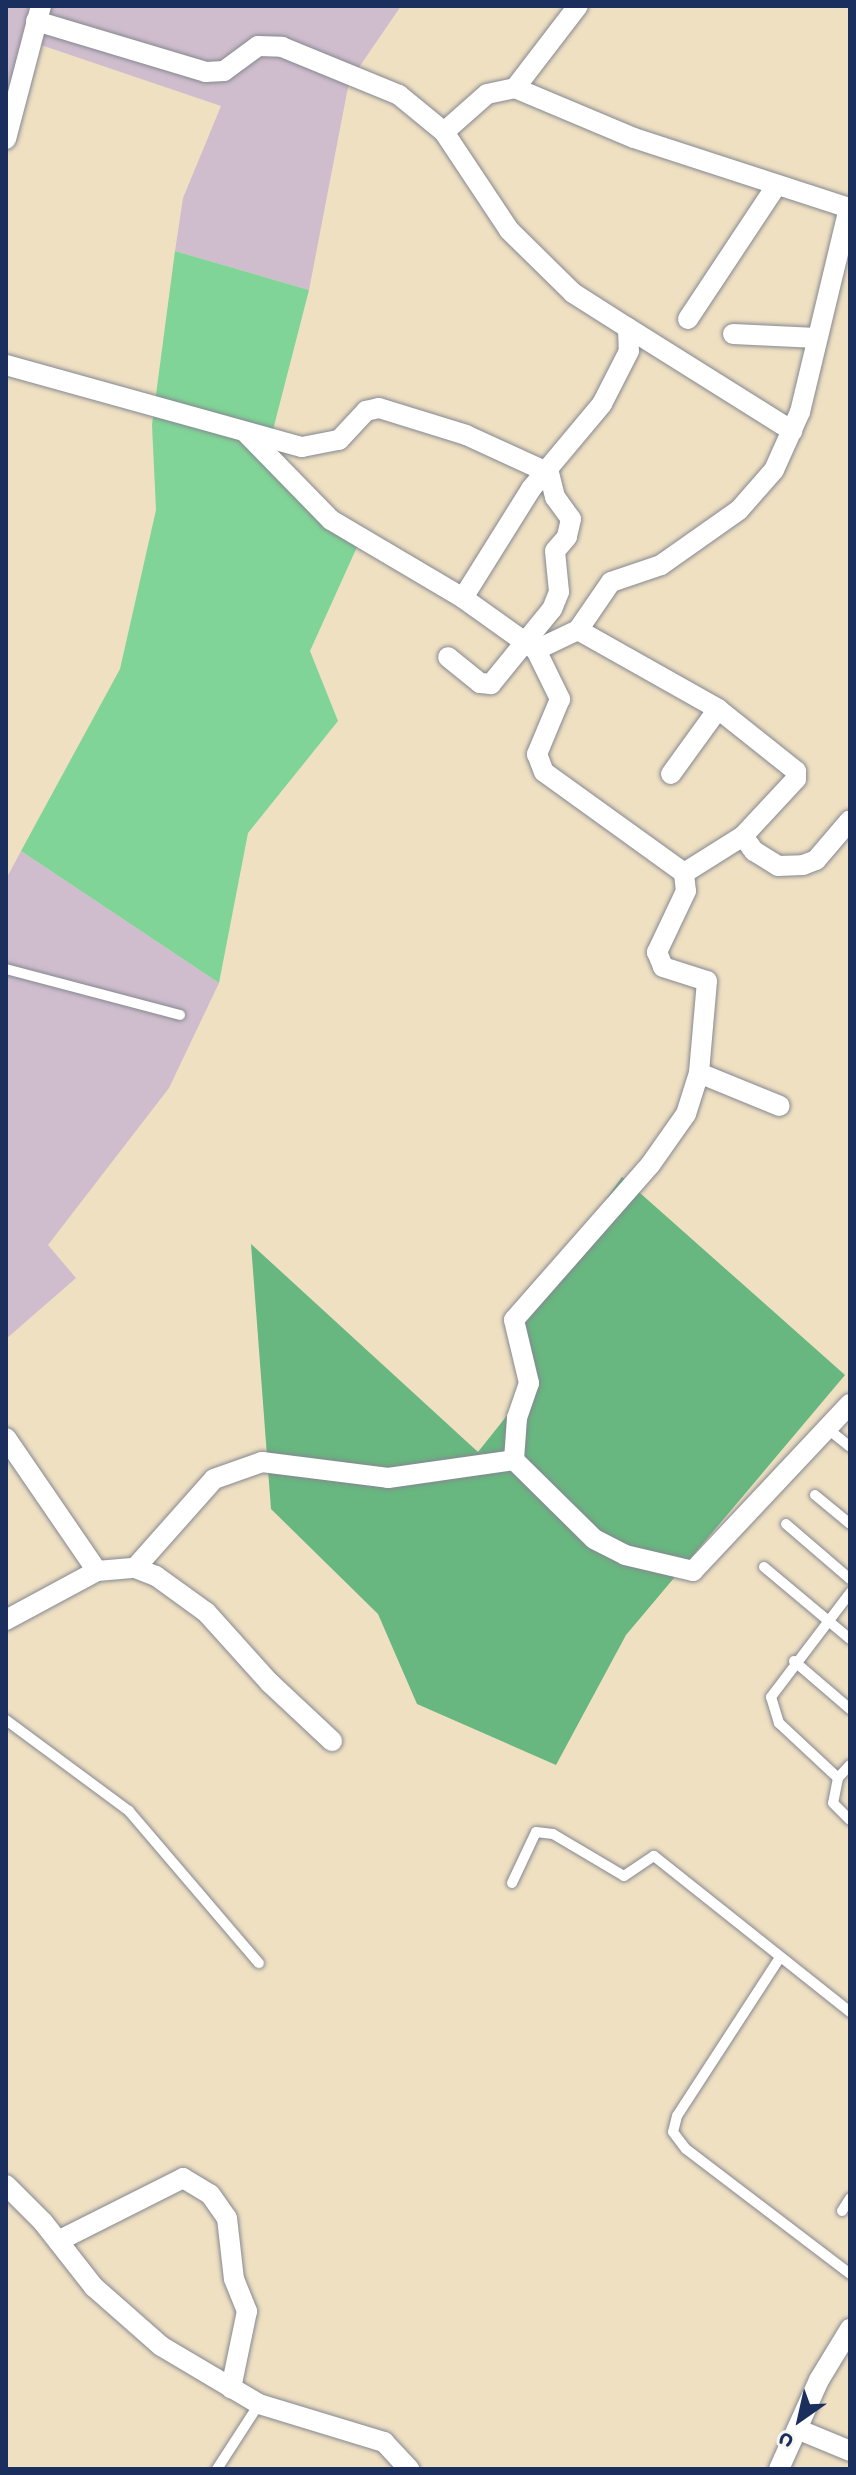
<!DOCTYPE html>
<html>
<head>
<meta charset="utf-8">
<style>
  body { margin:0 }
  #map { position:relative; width:856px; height:2475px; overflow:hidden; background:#efe0c2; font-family:"Gochi Hand",sans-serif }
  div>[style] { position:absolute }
  .industrial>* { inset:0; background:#cfbdce }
  .green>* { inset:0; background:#80d497 }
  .forest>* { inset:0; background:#68b680 }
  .roads { filter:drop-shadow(0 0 2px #858890) drop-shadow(0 0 2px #858890) }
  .lane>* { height:10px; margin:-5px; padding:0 5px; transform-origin:5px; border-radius:5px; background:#fff }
  .street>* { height:20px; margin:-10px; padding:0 10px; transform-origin:10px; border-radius:10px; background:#fff }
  span { translate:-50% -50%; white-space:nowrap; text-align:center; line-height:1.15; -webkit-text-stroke:6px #f6f6f2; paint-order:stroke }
  .frame { position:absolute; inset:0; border:8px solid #1b2f5e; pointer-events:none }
  .north { position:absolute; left:760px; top:2379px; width:80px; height:80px; -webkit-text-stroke:6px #f6f6f2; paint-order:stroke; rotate:214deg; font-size:22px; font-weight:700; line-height:32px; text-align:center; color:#1b2f5e }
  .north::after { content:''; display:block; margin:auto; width:28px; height:36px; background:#1b2f5e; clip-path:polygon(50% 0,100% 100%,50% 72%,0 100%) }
</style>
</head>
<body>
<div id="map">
  <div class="industrial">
    <i style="clip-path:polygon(6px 6px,401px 6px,349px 82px,309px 290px,175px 251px,183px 198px,221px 106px,32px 42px,6px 119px)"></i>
    <i style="clip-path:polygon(21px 851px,219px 983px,169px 1088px,48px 1245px,76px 1278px,6px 1339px,6px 879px)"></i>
  </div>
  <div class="green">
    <i style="clip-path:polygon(175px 251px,309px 290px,265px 461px,357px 547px,310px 651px,338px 721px,248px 833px,219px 983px,21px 851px,120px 669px,156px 510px,152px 425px)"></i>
  </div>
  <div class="forest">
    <i style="clip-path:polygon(622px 1177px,845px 1375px,626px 1635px,556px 1765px,417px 1704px,378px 1614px,271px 1509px,251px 1244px,478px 1452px,537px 1378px,519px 1320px)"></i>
  </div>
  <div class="roads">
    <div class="lane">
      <i style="left:6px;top:969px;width:180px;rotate:14.8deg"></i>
      <i style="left:828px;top:1429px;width:28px;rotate:39deg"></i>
      <i style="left:815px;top:1495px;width:45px;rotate:39.6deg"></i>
      <i style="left:786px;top:1524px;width:84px;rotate:40.7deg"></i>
      <i style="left:764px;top:1567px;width:112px;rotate:39.9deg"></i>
      <i style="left:794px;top:1661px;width:74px;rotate:40.6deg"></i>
      <i style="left:6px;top:1720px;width:153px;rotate:36.5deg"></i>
      <i style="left:129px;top:1811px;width:200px;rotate:49.5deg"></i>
      <i style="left:850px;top:1765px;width:18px;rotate:133deg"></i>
      <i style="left:838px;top:1778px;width:25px;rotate:101deg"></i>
      <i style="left:833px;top:1803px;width:24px;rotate:45deg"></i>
      <i style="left:838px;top:1778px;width:81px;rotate:-137deg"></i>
      <i style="left:779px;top:1723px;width:27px;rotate:-107deg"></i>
      <i style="left:771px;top:1697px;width:131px;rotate:-52.8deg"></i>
      <i style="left:512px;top:1883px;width:56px;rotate:-64.8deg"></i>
      <i style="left:536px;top:1832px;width:17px;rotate:7deg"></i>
      <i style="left:553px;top:1834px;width:82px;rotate:30.6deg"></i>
      <i style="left:624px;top:1876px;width:36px;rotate:-34deg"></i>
      <i style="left:654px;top:1856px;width:251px;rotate:38.5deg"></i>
      <i style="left:779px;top:1959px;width:187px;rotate:123deg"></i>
      <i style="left:677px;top:2116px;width:16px;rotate:104deg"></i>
      <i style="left:673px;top:2132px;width:21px;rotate:53deg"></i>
      <i style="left:686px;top:2149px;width:206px;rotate:37.3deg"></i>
      <i style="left:842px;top:2211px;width:15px;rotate:-58deg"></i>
      <i style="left:217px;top:2469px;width:77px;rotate:-57.1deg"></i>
    </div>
    <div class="street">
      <i style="left:36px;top:21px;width:177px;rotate:16.7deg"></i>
      <i style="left:206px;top:72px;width:18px;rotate:-3deg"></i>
      <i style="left:224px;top:71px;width:42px;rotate:-36.3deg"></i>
      <i style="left:258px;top:46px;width:24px;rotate:2deg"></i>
      <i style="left:282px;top:47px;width:126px;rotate:22.3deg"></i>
      <i style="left:399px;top:95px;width:58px;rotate:39.4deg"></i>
      <i style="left:444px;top:132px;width:118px;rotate:56.4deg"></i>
      <i style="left:509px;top:230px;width:90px;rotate:44.5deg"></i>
      <i style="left:573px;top:293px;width:65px;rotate:32.5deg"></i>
      <i style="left:628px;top:328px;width:23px;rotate:88deg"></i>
      <i style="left:629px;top:351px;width:59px;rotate:117deg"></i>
      <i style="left:602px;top:404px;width:111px;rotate:129.9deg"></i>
      <i style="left:531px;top:489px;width:128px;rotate:122deg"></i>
      <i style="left:515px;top:88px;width:103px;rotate:-52.5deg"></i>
      <i style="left:444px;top:132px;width:57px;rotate:-41.5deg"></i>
      <i style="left:487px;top:94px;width:29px;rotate:-12deg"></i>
      <i style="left:515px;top:88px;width:129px;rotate:22.8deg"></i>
      <i style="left:634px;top:138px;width:227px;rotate:18deg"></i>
      <i style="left:6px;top:139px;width:138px;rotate:-75.3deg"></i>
      <i style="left:688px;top:319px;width:159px;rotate:-56.5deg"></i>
      <i style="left:628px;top:328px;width:194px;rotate:32.1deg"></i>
      <i style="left:733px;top:334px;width:84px;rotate:2.7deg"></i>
      <i style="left:6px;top:365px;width:307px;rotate:15.5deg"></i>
      <i style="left:302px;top:447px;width:38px;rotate:-11deg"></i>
      <i style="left:339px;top:440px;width:40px;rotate:-47deg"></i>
      <i style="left:366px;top:411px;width:13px;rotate:-13deg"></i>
      <i style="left:379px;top:408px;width:91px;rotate:17.2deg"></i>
      <i style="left:466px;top:435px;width:91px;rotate:24.6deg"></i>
      <i style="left:549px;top:473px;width:25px;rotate:76deg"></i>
      <i style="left:555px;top:497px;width:27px;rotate:54deg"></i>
      <i style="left:571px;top:519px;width:18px;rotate:103deg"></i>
      <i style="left:567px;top:537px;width:18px;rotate:131deg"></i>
      <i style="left:555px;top:551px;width:41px;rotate:84.4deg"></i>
      <i style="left:559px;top:592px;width:18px;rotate:112deg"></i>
      <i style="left:552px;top:609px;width:97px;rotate:129.1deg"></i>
      <i style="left:491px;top:684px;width:11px;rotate:-175deg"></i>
      <i style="left:480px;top:683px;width:41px;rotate:-140.9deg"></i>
      <i style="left:247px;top:434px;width:120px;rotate:45.7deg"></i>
      <i style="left:331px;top:520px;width:153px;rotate:30.6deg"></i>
      <i style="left:463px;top:598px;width:90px;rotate:35.5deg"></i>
      <i style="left:536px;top:650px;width:55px;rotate:63.9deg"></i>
      <i style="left:560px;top:699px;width:60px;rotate:112.7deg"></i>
      <i style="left:537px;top:754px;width:19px;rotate:69deg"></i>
      <i style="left:544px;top:772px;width:173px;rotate:35.8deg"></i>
      <i style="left:684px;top:873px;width:18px;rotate:84deg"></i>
      <i style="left:686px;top:891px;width:68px;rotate:115.4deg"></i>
      <i style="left:657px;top:952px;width:16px;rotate:68deg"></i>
      <i style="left:663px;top:967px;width:46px;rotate:17.7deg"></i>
      <i style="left:707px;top:981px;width:92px;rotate:95deg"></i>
      <i style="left:699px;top:1073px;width:43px;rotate:107.6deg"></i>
      <i style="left:686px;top:1114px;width:62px;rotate:125.2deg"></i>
      <i style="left:650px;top:1165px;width:206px;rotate:131.3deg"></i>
      <i style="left:514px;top:1320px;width:65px;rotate:76.6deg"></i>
      <i style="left:529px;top:1383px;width:37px;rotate:109deg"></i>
      <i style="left:517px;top:1418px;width:42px;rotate:94.1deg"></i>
      <i style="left:578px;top:630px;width:161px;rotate:29.4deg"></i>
      <i style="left:718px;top:709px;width:100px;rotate:38.5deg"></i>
      <i style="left:796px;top:771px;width:8px;rotate:90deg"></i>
      <i style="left:796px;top:779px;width:78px;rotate:132.9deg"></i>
      <i style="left:743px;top:836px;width:70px;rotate:147.9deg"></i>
      <i style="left:536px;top:650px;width:47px;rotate:-25.5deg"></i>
      <i style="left:578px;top:630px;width:58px;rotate:-55.5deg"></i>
      <i style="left:611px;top:582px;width:53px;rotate:-18.8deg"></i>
      <i style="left:661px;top:565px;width:95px;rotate:-35.2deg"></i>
      <i style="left:739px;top:510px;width:53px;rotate:-48.8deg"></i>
      <i style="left:774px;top:470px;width:64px;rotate:-65.9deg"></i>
      <i style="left:800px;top:412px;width:210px;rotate:-76.5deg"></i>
      <i style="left:671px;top:774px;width:80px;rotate:-54.1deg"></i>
      <i style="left:743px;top:836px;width:19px;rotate:54deg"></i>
      <i style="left:754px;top:851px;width:28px;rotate:32deg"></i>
      <i style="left:778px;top:866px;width:25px;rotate:-2deg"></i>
      <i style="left:803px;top:865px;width:14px;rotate:-21deg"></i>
      <i style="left:816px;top:860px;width:52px;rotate:-49.6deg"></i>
      <i style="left:699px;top:1073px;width:87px;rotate:22.2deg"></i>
      <i style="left:6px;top:1438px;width:161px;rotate:55.6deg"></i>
      <i style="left:135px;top:1568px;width:22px;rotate:21deg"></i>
      <i style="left:156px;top:1576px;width:62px;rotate:35.8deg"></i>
      <i style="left:206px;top:1612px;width:96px;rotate:48deg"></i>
      <i style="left:270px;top:1683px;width:85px;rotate:43.1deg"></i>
      <i style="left:6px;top:1620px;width:103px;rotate:-28.3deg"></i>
      <i style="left:97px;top:1571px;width:38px;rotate:-5deg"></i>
      <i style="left:135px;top:1568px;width:119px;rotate:-48.4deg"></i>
      <i style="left:214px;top:1479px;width:51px;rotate:-19.5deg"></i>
      <i style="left:262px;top:1462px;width:127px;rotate:7.2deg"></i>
      <i style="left:388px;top:1478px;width:127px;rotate:-8.1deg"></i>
      <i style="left:514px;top:1460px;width:112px;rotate:44.6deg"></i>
      <i style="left:594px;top:1539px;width:35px;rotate:27deg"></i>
      <i style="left:625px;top:1555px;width:70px;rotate:13.2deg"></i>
      <i style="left:693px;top:1571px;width:229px;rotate:-46.8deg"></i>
      <i style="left:6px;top:2185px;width:52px;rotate:45deg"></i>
      <i style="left:43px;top:2222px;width:83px;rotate:51.9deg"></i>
      <i style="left:94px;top:2287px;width:89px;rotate:41.4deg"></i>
      <i style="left:161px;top:2346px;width:114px;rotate:30.6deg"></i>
      <i style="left:259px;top:2404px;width:131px;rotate:16.9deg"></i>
      <i style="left:384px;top:2442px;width:37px;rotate:47deg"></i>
      <i style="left:58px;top:2241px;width:140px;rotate:-26.7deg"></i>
      <i style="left:183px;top:2178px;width:31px;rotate:31deg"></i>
      <i style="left:210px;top:2194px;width:29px;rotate:55deg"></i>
      <i style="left:227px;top:2218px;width:61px;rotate:83.5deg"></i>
      <i style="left:234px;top:2279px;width:35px;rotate:68deg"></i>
      <i style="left:247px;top:2311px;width:79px;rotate:101.7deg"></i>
      <i style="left:797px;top:2429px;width:57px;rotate:22.5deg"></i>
      <i style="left:779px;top:2469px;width:98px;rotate:-65.8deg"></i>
      <i style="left:819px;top:2380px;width:60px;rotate:-58.7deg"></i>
    </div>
  </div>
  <div class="frame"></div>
  <div class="north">U</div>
</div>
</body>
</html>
